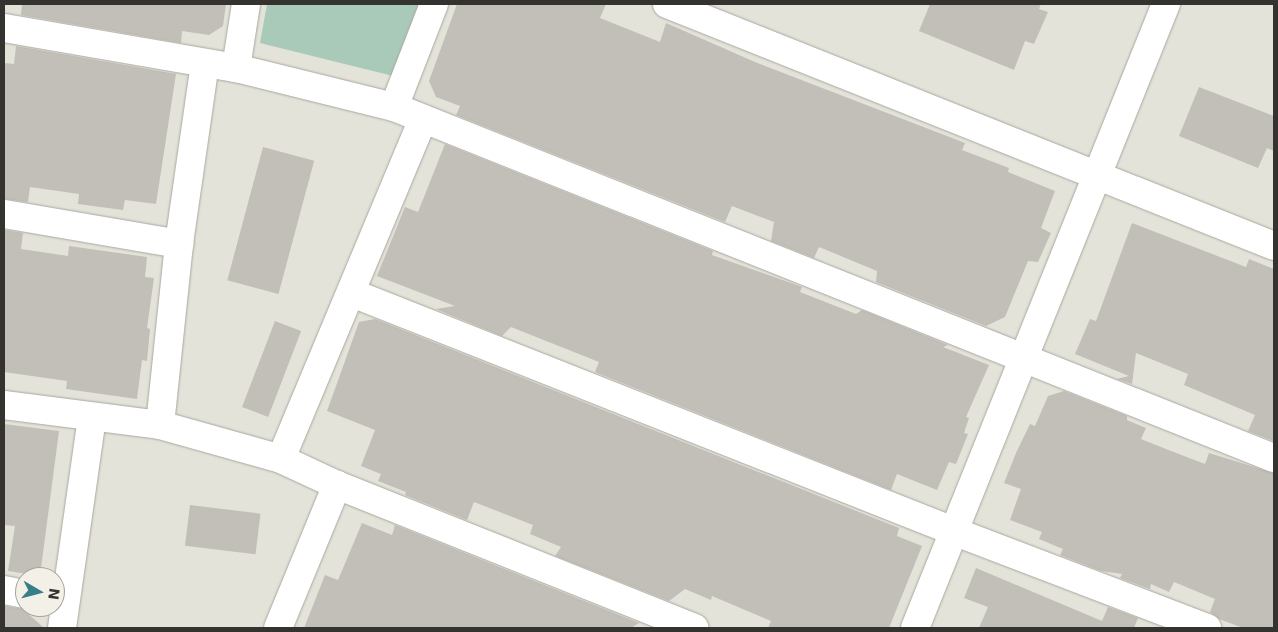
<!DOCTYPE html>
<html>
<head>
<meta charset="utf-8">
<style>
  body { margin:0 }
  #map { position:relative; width:1278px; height:632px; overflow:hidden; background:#e4e3da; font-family:"DejaVu Sans",sans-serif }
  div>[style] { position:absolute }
  .green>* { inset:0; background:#aacab9 }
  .building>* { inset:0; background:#c1bfb7; transform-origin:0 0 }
  .roads { filter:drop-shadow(0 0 1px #a9a79f) drop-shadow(0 0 1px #a9a79f) }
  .minor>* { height:28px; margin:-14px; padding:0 14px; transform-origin:14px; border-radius:14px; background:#fff }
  span { translate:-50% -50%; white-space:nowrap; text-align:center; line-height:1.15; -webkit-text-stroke:4.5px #f2f0e7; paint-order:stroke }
  .frame { position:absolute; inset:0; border:5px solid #343330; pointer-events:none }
  .north { position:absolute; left:15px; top:567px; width:50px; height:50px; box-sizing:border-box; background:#f2f0e7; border:1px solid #a6a49e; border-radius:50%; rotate:98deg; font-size:14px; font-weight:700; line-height:20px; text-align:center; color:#343330 }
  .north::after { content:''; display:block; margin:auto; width:18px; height:22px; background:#377e88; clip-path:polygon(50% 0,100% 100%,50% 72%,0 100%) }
</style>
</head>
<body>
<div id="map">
  <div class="green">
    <i style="clip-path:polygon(267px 4px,419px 4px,397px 77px,260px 43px)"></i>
  </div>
  <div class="building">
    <i style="clip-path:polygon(22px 4px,226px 4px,223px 26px,209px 35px,182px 31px,181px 43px,21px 15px)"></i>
    <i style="clip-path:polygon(457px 4px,606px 4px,600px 18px,660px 42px,666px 23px,755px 62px,965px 143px,962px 150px,1009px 168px,1008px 172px,1055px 191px,1041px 228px,1051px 233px,1038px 262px,1028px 261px,1005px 317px,986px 326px,876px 282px,877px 271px,819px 247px,814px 258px,771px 241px,774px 222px,732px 206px,725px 222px,456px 115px,460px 106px,436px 97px,429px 81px)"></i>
    <i style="clip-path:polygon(930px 4px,1041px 4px,1039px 9px,1048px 12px,1034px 44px,1025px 41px,1014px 70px,919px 31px)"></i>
    <i style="clip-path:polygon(16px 46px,176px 74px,156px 204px,125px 200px,123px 210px,78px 204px,79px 194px,30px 187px,28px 202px,4px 199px,4px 63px,14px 64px)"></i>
    <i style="clip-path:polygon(1199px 87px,1274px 116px,1274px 151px,1267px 148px,1258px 168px,1179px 136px)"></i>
    <i style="clip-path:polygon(445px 144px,713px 251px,712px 255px,802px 287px,800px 292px,856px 314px,862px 310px,948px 345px,943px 347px,989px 365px,966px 417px,969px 418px,964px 433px,968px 434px,956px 464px,949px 462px,937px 490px,897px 474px,891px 490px,595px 372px,599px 362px,511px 327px,502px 336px,436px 309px,455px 306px,377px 276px,405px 207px,418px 212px)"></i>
    <i style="left:263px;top:147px;width:53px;height:138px;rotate:15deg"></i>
    <i style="clip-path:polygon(1132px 223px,1246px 267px,1249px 259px,1274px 269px,1274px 441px,1248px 431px,1255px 415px,1184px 385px,1188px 374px,1136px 353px,1132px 384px,1117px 379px,1129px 376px,1075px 354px,1090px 319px,1096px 321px)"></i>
    <i style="clip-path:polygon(4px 230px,23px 233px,21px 249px,68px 256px,69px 246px,147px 257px,145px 277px,154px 278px,147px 328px,150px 329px,147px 361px,142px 360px,137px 399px,66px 389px,67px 381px,4px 372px)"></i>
    <i style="clip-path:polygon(375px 319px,899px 528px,897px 536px,922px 546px,889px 628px,768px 628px,771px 621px,712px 596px,711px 600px,685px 589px,669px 601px,555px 556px,561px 547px,530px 534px,533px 525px,474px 502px,467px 520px,405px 495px,406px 492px,378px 481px,381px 474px,361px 466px,375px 430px,327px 411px,359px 322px)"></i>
    <i style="left:275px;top:321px;width:28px;height:92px;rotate:21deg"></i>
    <i style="clip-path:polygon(1064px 391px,1127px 416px,1127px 420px,1146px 428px,1141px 439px,1171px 451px,1205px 464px,1209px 453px,1274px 473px,1274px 628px,1243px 628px,1219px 619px,1210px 612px,1215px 599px,1174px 582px,1169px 592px,1151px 584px,1150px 589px,1120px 578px,1122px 574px,1101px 571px,1060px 555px,1063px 549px,1039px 539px,1042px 532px,1010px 520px,1021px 489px,1004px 483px,1016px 453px,1030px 424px,1035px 426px,1048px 396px)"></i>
    <i style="clip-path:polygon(4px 424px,59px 431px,40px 576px,8px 571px,15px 526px,4px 525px)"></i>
    <i style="left:190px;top:505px;width:71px;height:41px;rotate:7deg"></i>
    <i style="clip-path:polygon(362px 523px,392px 535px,395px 525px,639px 623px,631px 628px,304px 628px,325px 575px,338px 580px)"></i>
    <i style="clip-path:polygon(976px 568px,1102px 621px,1108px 607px,1138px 618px,1134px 628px,979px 628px,988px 607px,964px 598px)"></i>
    <i style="clip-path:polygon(4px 606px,23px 609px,44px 628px,4px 628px)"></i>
  </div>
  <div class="roads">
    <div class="minor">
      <i style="left:246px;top:4px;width:65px;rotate:98.9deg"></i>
      <i style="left:236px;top:68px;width:163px;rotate:13.9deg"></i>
      <i style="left:434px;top:4px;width:110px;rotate:111.2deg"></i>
      <i style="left:394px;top:107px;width:947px;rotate:21.75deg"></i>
      <i style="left:667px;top:4px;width:653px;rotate:21.74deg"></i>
      <i style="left:4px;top:28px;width:235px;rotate:9.8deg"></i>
      <i style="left:205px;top:63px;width:183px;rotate:98.2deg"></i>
      <i style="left:179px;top:244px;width:182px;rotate:96deg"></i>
      <i style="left:160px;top:425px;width:126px;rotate:15.7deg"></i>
      <i style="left:423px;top:119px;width:368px;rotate:112.7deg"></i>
      <i style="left:281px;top:459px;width:62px;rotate:24.9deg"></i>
      <i style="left:337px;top:485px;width:385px;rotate:21.8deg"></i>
      <i style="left:4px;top:214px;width:178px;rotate:9.7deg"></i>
      <i style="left:352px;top:293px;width:646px;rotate:21.6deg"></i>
      <i style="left:953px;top:531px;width:272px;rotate:20.9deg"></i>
      <i style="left:4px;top:405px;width:157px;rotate:7.3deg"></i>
      <i style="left:4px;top:590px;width:21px;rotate:11deg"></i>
      <i style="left:62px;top:628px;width:212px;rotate:-81.9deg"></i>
      <i style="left:278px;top:628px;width:155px;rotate:-67.6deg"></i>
      <i style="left:915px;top:628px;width:673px;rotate:-68.09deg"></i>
    </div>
  </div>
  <div class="frame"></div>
  <div class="north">N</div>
</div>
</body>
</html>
